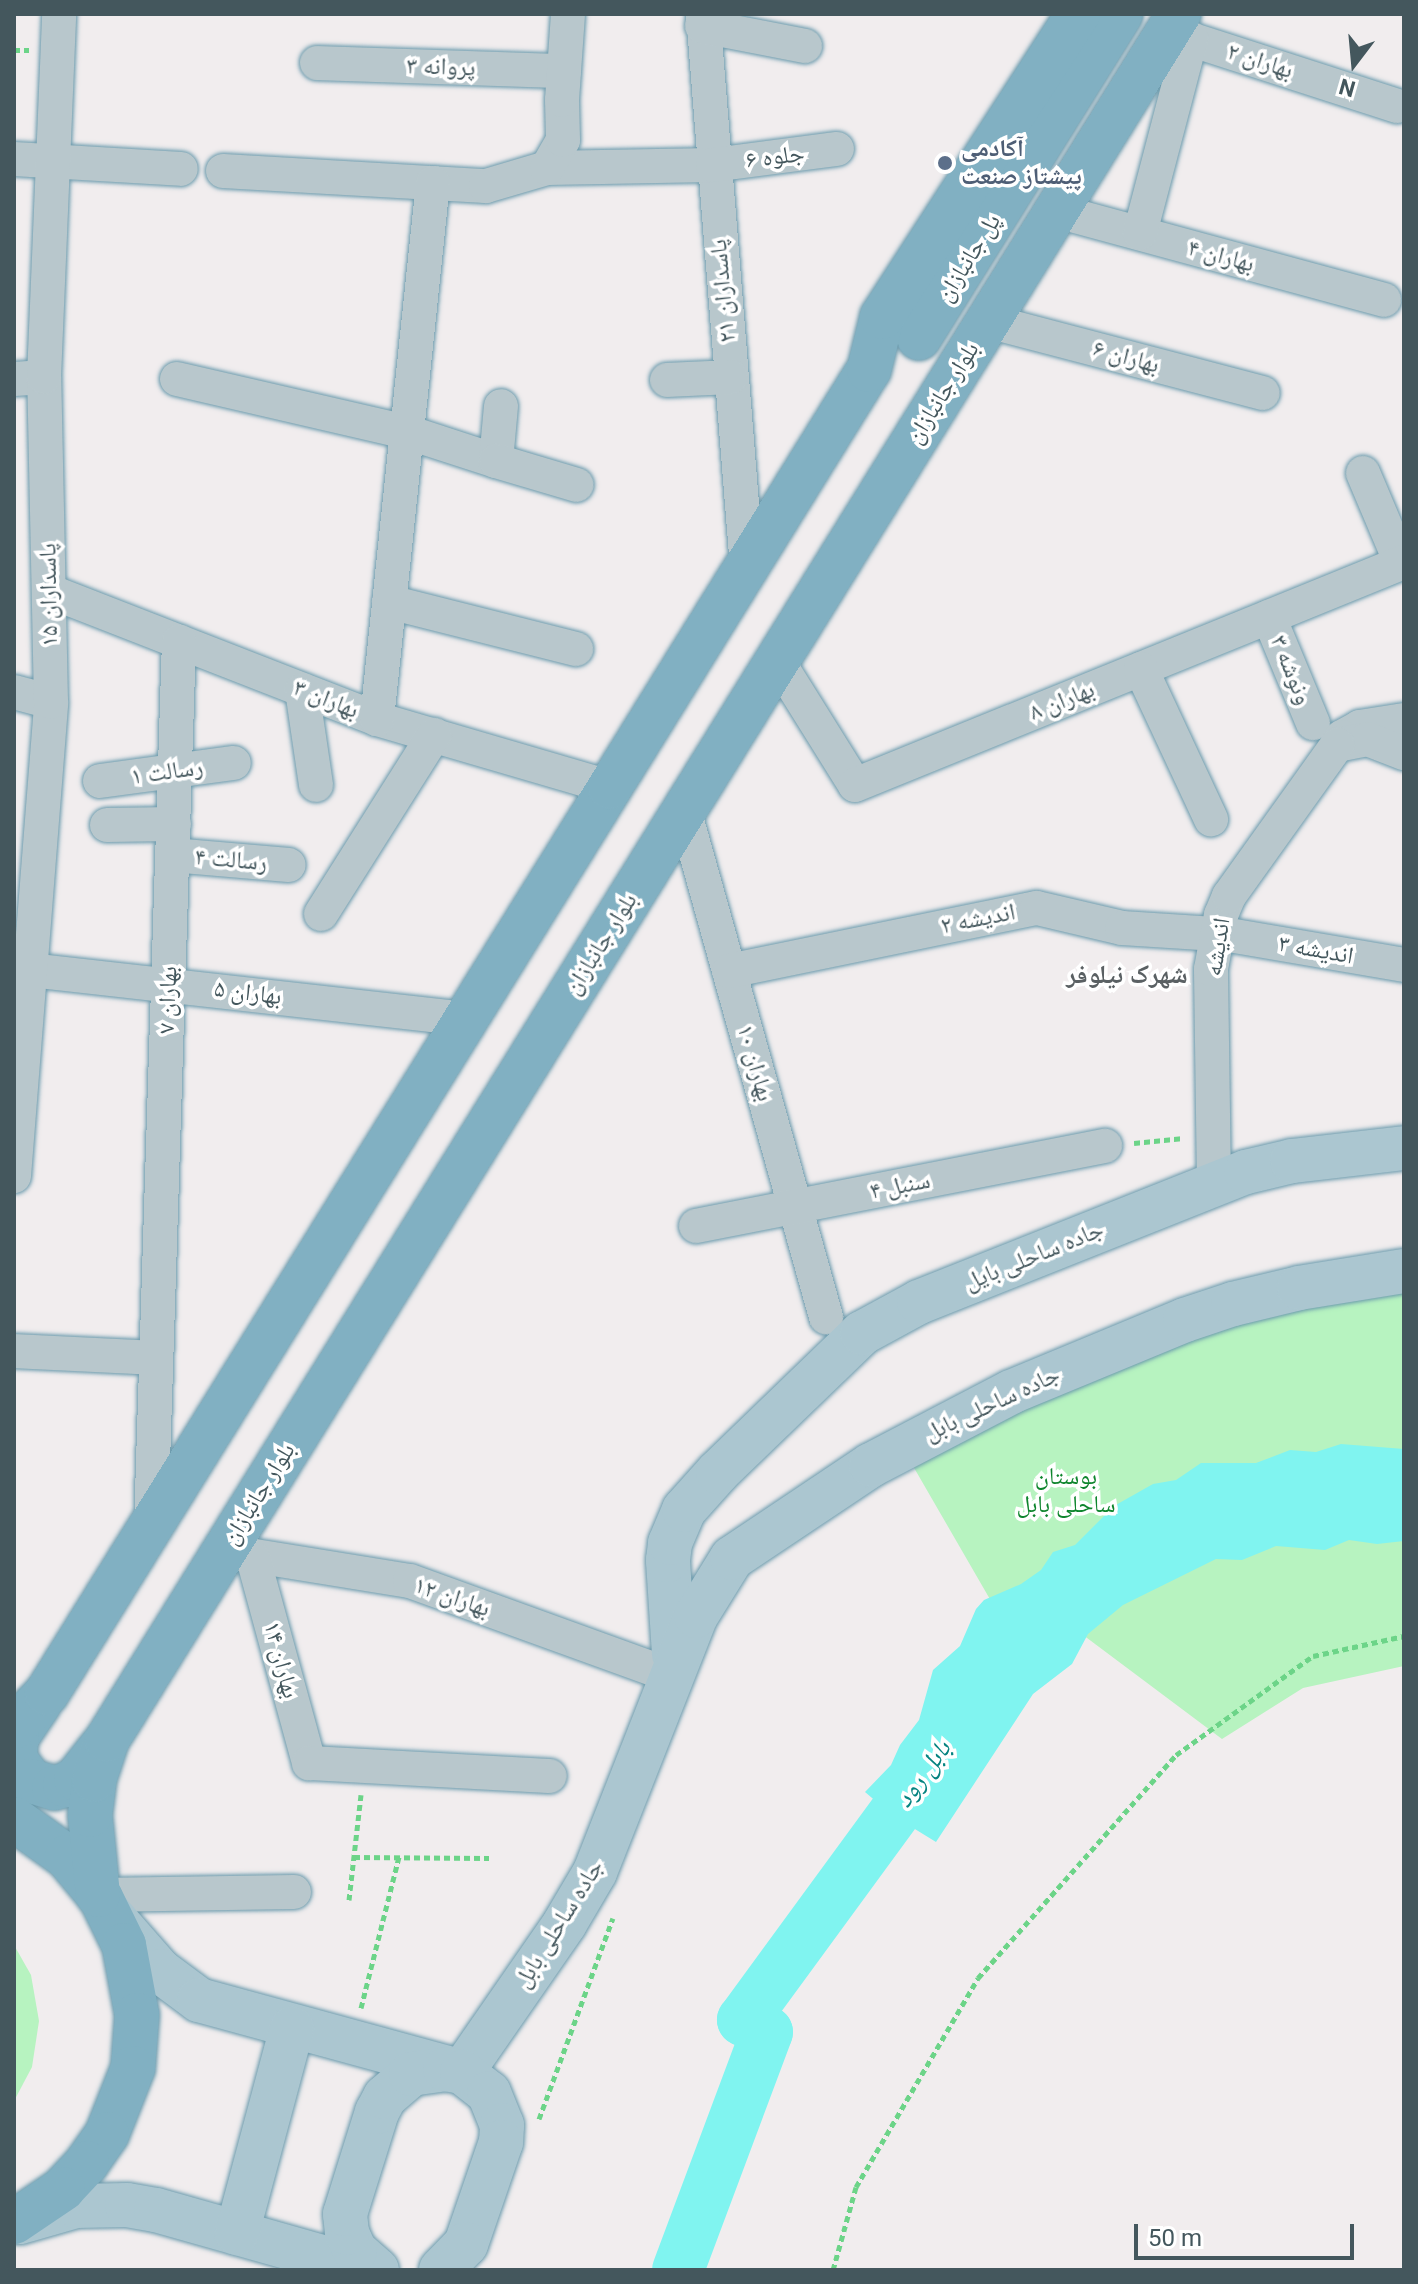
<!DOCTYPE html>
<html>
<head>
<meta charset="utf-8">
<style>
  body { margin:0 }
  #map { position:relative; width:1418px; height:2284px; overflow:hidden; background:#f1edee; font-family:Roboto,"Noto Naskh Arabic",sans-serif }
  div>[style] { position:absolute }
  .green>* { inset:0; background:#b7f3c0 }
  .water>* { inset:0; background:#80f4f0 }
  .river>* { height:52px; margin:-26px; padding:0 26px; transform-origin:26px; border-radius:26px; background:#80f4f0 }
  .path>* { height:5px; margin-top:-2.5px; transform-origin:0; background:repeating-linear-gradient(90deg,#6cd488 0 6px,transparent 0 10px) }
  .roads { filter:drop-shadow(0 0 2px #6c9bad) drop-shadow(0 0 2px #6c9bad) }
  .minor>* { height:34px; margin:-17px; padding:0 17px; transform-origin:17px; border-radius:17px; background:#b8c7cc }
  .major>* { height:44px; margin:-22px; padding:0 22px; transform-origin:22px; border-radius:22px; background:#abc6d0 }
  .highway>* { height:44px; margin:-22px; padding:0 22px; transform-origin:22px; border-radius:22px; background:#81b0c2 }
  .dots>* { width:22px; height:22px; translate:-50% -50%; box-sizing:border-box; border:4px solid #fff; border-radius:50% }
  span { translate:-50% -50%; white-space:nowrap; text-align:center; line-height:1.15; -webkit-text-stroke:7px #fff; paint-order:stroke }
  .street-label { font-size:24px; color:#44575d }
  .service-label { font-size:24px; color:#4e5e75; font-weight:700 }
  .left { translate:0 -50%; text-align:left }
  .park-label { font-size:24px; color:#0e852d }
  .neighbourhood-label { font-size:26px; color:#5a6063; font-weight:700 }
  .water-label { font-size:26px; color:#058380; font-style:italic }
  .frame { position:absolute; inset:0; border:16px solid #44575d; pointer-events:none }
  .north { position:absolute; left:1314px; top:24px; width:80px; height:80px; -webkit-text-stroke:6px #fff; paint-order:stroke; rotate:196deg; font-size:22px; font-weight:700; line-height:32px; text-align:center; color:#44575d }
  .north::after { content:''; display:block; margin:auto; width:28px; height:36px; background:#44575d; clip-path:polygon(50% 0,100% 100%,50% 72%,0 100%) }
  .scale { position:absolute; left:1134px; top:2224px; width:220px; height:36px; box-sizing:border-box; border:4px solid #44575d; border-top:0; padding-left:10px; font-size:24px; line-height:28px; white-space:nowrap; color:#44575d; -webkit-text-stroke:6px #fff; paint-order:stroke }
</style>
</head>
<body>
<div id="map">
  <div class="green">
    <i style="clip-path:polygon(1404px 1271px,1404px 1666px,1303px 1688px,1222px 1739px,1059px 1617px,1017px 1646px,902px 1447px,1011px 1392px)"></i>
    <i style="clip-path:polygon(14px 1945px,31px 1975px,39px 2021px,32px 2067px,14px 2101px)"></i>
  </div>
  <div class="water">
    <i style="clip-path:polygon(1341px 1444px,1404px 1449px,1404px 1541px,1377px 1544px,1349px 1540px,1325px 1550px,1276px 1546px,1242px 1560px,1216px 1559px,1123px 1605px,1088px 1634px,1072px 1664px,1033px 1694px,936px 1842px,892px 1815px,865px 1792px,891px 1765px,900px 1745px,919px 1720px,933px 1670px,960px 1646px,976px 1609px,984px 1600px,1021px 1584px,1041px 1570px,1053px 1552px,1075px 1545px,1114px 1506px,1153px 1484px,1176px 1480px,1201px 1463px,1256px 1463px,1290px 1450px,1316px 1452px)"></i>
  </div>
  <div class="river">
    <i style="left:678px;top:2270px;width:254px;rotate:-69.5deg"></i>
    <i style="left:767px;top:2032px;width:27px;rotate:-153deg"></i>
    <i style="left:743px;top:2020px;width:323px;rotate:-53.8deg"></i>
  </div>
  <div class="path">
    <i style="left:14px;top:50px;width:15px"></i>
    <i style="left:1134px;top:1143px;width:50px;rotate:-5.7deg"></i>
    <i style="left:354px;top:1857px;width:135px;rotate:0.4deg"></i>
    <i style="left:349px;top:1900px;width:106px;rotate:-83.5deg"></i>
    <i style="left:361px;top:2008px;width:156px;rotate:-75.9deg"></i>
    <i style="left:539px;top:2119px;width:214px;rotate:-69.8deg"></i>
    <i style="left:833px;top:2270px;width:86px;rotate:-74.5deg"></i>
    <i style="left:856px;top:2187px;width:242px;rotate:-59.7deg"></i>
    <i style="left:978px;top:1978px;width:298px;rotate:-48.4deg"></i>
    <i style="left:1176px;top:1755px;width:169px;rotate:-35.9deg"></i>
    <i style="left:1313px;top:1656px;width:93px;rotate:-12.4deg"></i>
  </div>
  <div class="roads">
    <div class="minor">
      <i style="left:703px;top:14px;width:555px;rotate:85.45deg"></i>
      <i style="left:702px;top:26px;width:105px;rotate:11deg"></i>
      <i style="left:1168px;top:32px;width:241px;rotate:17.9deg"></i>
      <i style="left:317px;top:63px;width:247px;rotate:1.9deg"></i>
      <i style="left:14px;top:159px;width:167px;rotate:3.4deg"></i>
      <i style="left:547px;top:168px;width:166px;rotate:-1deg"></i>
      <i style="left:713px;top:165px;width:125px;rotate:-7.4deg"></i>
      <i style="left:223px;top:171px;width:263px;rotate:3.3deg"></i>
      <i style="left:486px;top:186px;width:64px;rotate:-16.4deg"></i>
      <i style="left:547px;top:168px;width:32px;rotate:-60deg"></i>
      <i style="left:563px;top:140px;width:40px;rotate:-91.4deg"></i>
      <i style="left:562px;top:100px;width:86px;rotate:-86deg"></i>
      <i style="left:1057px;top:211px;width:339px;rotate:15.2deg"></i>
      <i style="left:1140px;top:233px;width:201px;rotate:-75.3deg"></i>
      <i style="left:988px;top:321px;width:284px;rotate:14.7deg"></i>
      <i style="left:14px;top:379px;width:30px;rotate:-4deg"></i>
      <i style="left:177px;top:379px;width:236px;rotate:13deg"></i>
      <i style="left:407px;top:432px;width:94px;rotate:18deg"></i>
      <i style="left:496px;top:461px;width:55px;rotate:-84.8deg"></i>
      <i style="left:667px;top:380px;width:64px;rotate:-2.7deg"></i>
      <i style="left:496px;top:461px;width:84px;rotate:16.5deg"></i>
      <i style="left:1363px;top:473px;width:98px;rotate:67.1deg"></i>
      <i style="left:49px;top:591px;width:352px;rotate:21.3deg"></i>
      <i style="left:377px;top:719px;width:243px;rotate:16.3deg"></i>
      <i style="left:389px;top:602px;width:193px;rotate:14.1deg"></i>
      <i style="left:1269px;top:617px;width:115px;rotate:67.5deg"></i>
      <i style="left:777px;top:660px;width:147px;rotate:58deg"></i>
      <i style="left:855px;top:785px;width:593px;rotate:-22.11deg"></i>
      <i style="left:1141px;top:669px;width:166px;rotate:65deg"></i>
      <i style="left:302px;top:690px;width:96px;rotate:81.6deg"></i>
      <i style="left:14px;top:692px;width:38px;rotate:15deg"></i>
      <i style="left:377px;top:719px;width:539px;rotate:-84.04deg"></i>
      <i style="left:1404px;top:720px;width:45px;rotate:171deg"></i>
      <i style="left:1360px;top:727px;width:21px;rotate:151deg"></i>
      <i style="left:1342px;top:737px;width:9px;rotate:122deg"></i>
      <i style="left:1337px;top:745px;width:31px;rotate:-11deg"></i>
      <i style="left:1367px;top:739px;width:40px;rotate:21deg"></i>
      <i style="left:100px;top:781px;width:135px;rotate:-7.7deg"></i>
      <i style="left:684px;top:810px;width:527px;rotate:74.35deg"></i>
      <i style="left:107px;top:825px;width:67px;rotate:-0.9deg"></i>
      <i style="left:172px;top:855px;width:117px;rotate:4.9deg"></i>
      <i style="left:321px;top:914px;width:212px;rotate:-57.7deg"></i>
      <i style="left:30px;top:970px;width:439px;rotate:6.4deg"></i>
      <i style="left:729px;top:971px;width:314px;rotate:-11.6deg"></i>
      <i style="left:1037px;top:908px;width:87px;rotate:13.2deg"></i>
      <i style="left:1122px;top:928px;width:107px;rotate:3.7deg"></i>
      <i style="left:1229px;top:935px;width:178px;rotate:9.7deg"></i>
      <i style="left:14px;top:1176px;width:475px;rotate:-85.5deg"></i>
      <i style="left:51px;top:702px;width:325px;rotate:-91.2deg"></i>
      <i style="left:44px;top:377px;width:363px;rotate:-87.6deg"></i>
      <i style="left:1214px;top:1185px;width:216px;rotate:-90.8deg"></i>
      <i style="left:1211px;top:969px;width:55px;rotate:-79.5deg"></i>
      <i style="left:1221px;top:915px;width:21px;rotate:-67deg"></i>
      <i style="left:1229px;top:896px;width:186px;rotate:-54.4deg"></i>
      <i style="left:696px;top:1226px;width:417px;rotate:-11.1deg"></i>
      <i style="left:14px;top:1351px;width:142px;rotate:2.8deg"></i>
      <i style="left:151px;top:1526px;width:885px;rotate:-88.19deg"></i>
      <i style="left:224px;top:1551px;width:188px;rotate:9.2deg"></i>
      <i style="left:410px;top:1581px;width:279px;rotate:19.9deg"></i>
      <i style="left:253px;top:1558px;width:213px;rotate:74.7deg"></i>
      <i style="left:309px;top:1763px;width:241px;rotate:3.1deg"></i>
      <i style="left:98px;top:1895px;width:196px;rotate:-0.9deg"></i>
    </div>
    <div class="major">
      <i style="left:674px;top:1654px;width:94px;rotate:-93.7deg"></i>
      <i style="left:668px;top:1560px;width:17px;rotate:-83deg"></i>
      <i style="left:670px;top:1543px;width:36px;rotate:-67deg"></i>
      <i style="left:684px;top:1510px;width:51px;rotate:-48.2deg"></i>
      <i style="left:718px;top:1472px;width:200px;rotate:-44deg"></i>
      <i style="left:862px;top:1333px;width:65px;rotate:-28.5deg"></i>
      <i style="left:919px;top:1302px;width:352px;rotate:-21.7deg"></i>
      <i style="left:1246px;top:1172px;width:47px;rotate:-13.4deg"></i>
      <i style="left:1292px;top:1161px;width:113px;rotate:-6.6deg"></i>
      <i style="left:111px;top:1915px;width:74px;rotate:48.8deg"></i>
      <i style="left:160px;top:1971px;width:49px;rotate:36.6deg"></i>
      <i style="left:199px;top:2000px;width:273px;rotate:15.3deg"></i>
      <i style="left:462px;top:2072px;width:181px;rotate:-55.3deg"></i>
      <i style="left:565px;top:1923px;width:59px;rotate:-59.5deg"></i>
      <i style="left:595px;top:1872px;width:275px;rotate:-68.5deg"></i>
      <i style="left:696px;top:1616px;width:68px;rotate:-58.2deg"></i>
      <i style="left:732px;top:1558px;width:167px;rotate:-33.8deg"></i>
      <i style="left:871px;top:1465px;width:158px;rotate:-27.5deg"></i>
      <i style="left:1011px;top:1392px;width:188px;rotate:-22.5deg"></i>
      <i style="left:1185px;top:1320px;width:51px;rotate:-18.4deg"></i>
      <i style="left:1233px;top:1304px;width:68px;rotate:-13.6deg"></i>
      <i style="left:1299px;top:1288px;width:106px;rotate:-9.2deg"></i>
      <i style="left:20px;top:2222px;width:58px;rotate:-15.9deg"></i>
      <i style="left:76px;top:2206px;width:51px;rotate:-1.1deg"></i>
      <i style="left:127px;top:2205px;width:29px;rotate:10deg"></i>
      <i style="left:156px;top:2210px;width:220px;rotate:15.8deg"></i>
      <i style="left:237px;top:2233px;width:212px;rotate:-75deg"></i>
      <i style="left:377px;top:2270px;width:29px;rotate:-139deg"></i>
      <i style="left:355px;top:2251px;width:20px;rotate:-114deg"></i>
      <i style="left:347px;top:2233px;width:19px;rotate:-96deg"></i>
      <i style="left:345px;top:2214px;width:107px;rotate:-72.6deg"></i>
      <i style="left:377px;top:2112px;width:17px;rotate:-62deg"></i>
      <i style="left:385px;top:2097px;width:35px;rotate:-41deg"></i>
      <i style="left:411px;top:2074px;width:34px;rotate:-8deg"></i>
      <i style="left:445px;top:2069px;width:17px;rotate:10deg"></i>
      <i style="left:462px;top:2072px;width:34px;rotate:38deg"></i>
      <i style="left:489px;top:2093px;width:35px;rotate:68deg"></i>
      <i style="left:502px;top:2125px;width:17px;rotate:93deg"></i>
      <i style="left:501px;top:2142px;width:108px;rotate:108.9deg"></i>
      <i style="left:466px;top:2244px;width:36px;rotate:134deg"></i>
    </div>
    <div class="highway">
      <i style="left:919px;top:338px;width:382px;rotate:-58.1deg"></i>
      <i style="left:39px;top:1704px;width:40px;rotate:124deg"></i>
      <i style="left:17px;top:1737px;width:12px;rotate:99deg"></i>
      <i style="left:15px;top:1749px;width:12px;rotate:85deg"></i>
      <i style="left:16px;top:1761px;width:25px;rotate:53deg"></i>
      <i style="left:31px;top:1781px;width:24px;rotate:17deg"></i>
      <i style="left:54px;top:1788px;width:11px;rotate:-15deg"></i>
      <i style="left:65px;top:1785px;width:13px;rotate:-29deg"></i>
      <i style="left:76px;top:1779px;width:42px;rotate:-51.8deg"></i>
      <i style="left:14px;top:1727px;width:47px;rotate:-45.9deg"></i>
      <i style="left:47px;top:1693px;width:1067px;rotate:-58.14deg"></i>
      <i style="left:610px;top:787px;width:491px;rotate:-58.2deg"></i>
      <i style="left:869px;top:370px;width:55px;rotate:-76.2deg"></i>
      <i style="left:882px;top:317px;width:361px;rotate:-57.1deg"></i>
      <i style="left:14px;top:1819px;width:65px;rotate:35.6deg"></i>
      <i style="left:67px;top:1857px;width:53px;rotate:50.3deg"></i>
      <i style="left:101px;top:1898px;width:52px;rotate:63.9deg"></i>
      <i style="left:124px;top:1945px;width:71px;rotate:79.5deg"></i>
      <i style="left:137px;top:2015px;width:53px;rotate:94.3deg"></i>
      <i style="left:133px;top:2068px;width:71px;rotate:111.5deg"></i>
      <i style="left:107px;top:2134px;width:35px;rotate:125deg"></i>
      <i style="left:87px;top:2163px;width:35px;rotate:133deg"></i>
      <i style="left:63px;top:2189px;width:59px;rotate:146deg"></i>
      <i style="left:98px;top:1895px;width:80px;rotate:-95.7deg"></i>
      <i style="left:90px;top:1815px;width:35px;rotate:-83deg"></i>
      <i style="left:94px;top:1780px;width:42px;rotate:-72deg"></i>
      <i style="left:107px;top:1740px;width:2032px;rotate:-58.16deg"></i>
    </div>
  </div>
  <div class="dots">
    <i style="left:945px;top:163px;background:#5c6f8a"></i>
  </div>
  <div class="street-label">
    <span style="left:1260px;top:61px;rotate:18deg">بهاران ۲</span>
    <span style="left:441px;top:67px;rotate:2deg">پروانه ۳</span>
    <span style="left:775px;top:157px;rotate:-7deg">جلوه ۶</span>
    <span style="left:1221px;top:256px;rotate:15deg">بهاران ۴</span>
    <span style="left:969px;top:258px;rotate:-58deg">پل جانبازان</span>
    <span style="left:723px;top:291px;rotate:-95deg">پاسداران ۲۱</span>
    <span style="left:1126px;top:357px;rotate:15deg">بهاران ۶</span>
    <span style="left:943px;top:393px;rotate:-58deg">بلوار جانبازان</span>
    <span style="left:49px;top:595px;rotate:-91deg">پاسداران ۱۵</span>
    <span style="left:1291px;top:670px;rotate:68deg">ونوشه ۳</span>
    <span style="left:326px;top:699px;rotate:22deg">بهاران ۳</span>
    <span style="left:1062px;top:701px;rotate:-22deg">بهاران ۸</span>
    <span style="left:167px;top:772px;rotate:-8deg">رسالت ۱</span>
    <span style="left:231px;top:860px;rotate:5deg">رسالت ۴</span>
    <span style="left:978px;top:919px;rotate:-11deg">اندیشه ۲</span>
    <span style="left:601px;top:944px;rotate:-58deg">بلوار جانبازان</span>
    <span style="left:1218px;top:947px;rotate:-81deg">اندیشه</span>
    <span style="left:1316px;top:950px;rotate:10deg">اندیشه ۳</span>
    <span style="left:248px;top:993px;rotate:7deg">بهاران ۵</span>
    <span style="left:168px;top:1000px;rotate:-88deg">بهاران ۷</span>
    <span style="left:755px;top:1063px;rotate:74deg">بهاران ۱۰</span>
    <span style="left:900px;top:1186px;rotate:-11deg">سنبل ۴</span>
    <span style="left:1034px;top:1256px;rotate:-22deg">جاده ساحلی بایل</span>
    <span style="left:992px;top:1404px;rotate:-25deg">جاده ساحلی بابل</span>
    <span style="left:259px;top:1494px;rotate:-58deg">بلوار جانبازان</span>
    <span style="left:452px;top:1597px;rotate:19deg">بهاران ۱۲</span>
    <span style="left:281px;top:1660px;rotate:75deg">بهاران ۱۴</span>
    <span style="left:559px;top:1924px;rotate:-58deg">جاده ساحلی بابل</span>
  </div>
  <div class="service-label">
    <span class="left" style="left:961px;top:163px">آکادمی<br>پیشتاز صنعت</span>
  </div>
  <div class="park-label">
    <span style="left:1066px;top:1491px">بوستان<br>ساحلی بابل</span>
  </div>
  <div class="neighbourhood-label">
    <span style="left:1127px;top:975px">شهرک نیلوفر</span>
  </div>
  <div class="water-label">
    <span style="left:923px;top:1774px;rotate:-54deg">بابل رود</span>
  </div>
  <div class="frame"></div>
  <div class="north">N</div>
  <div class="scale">50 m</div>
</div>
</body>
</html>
